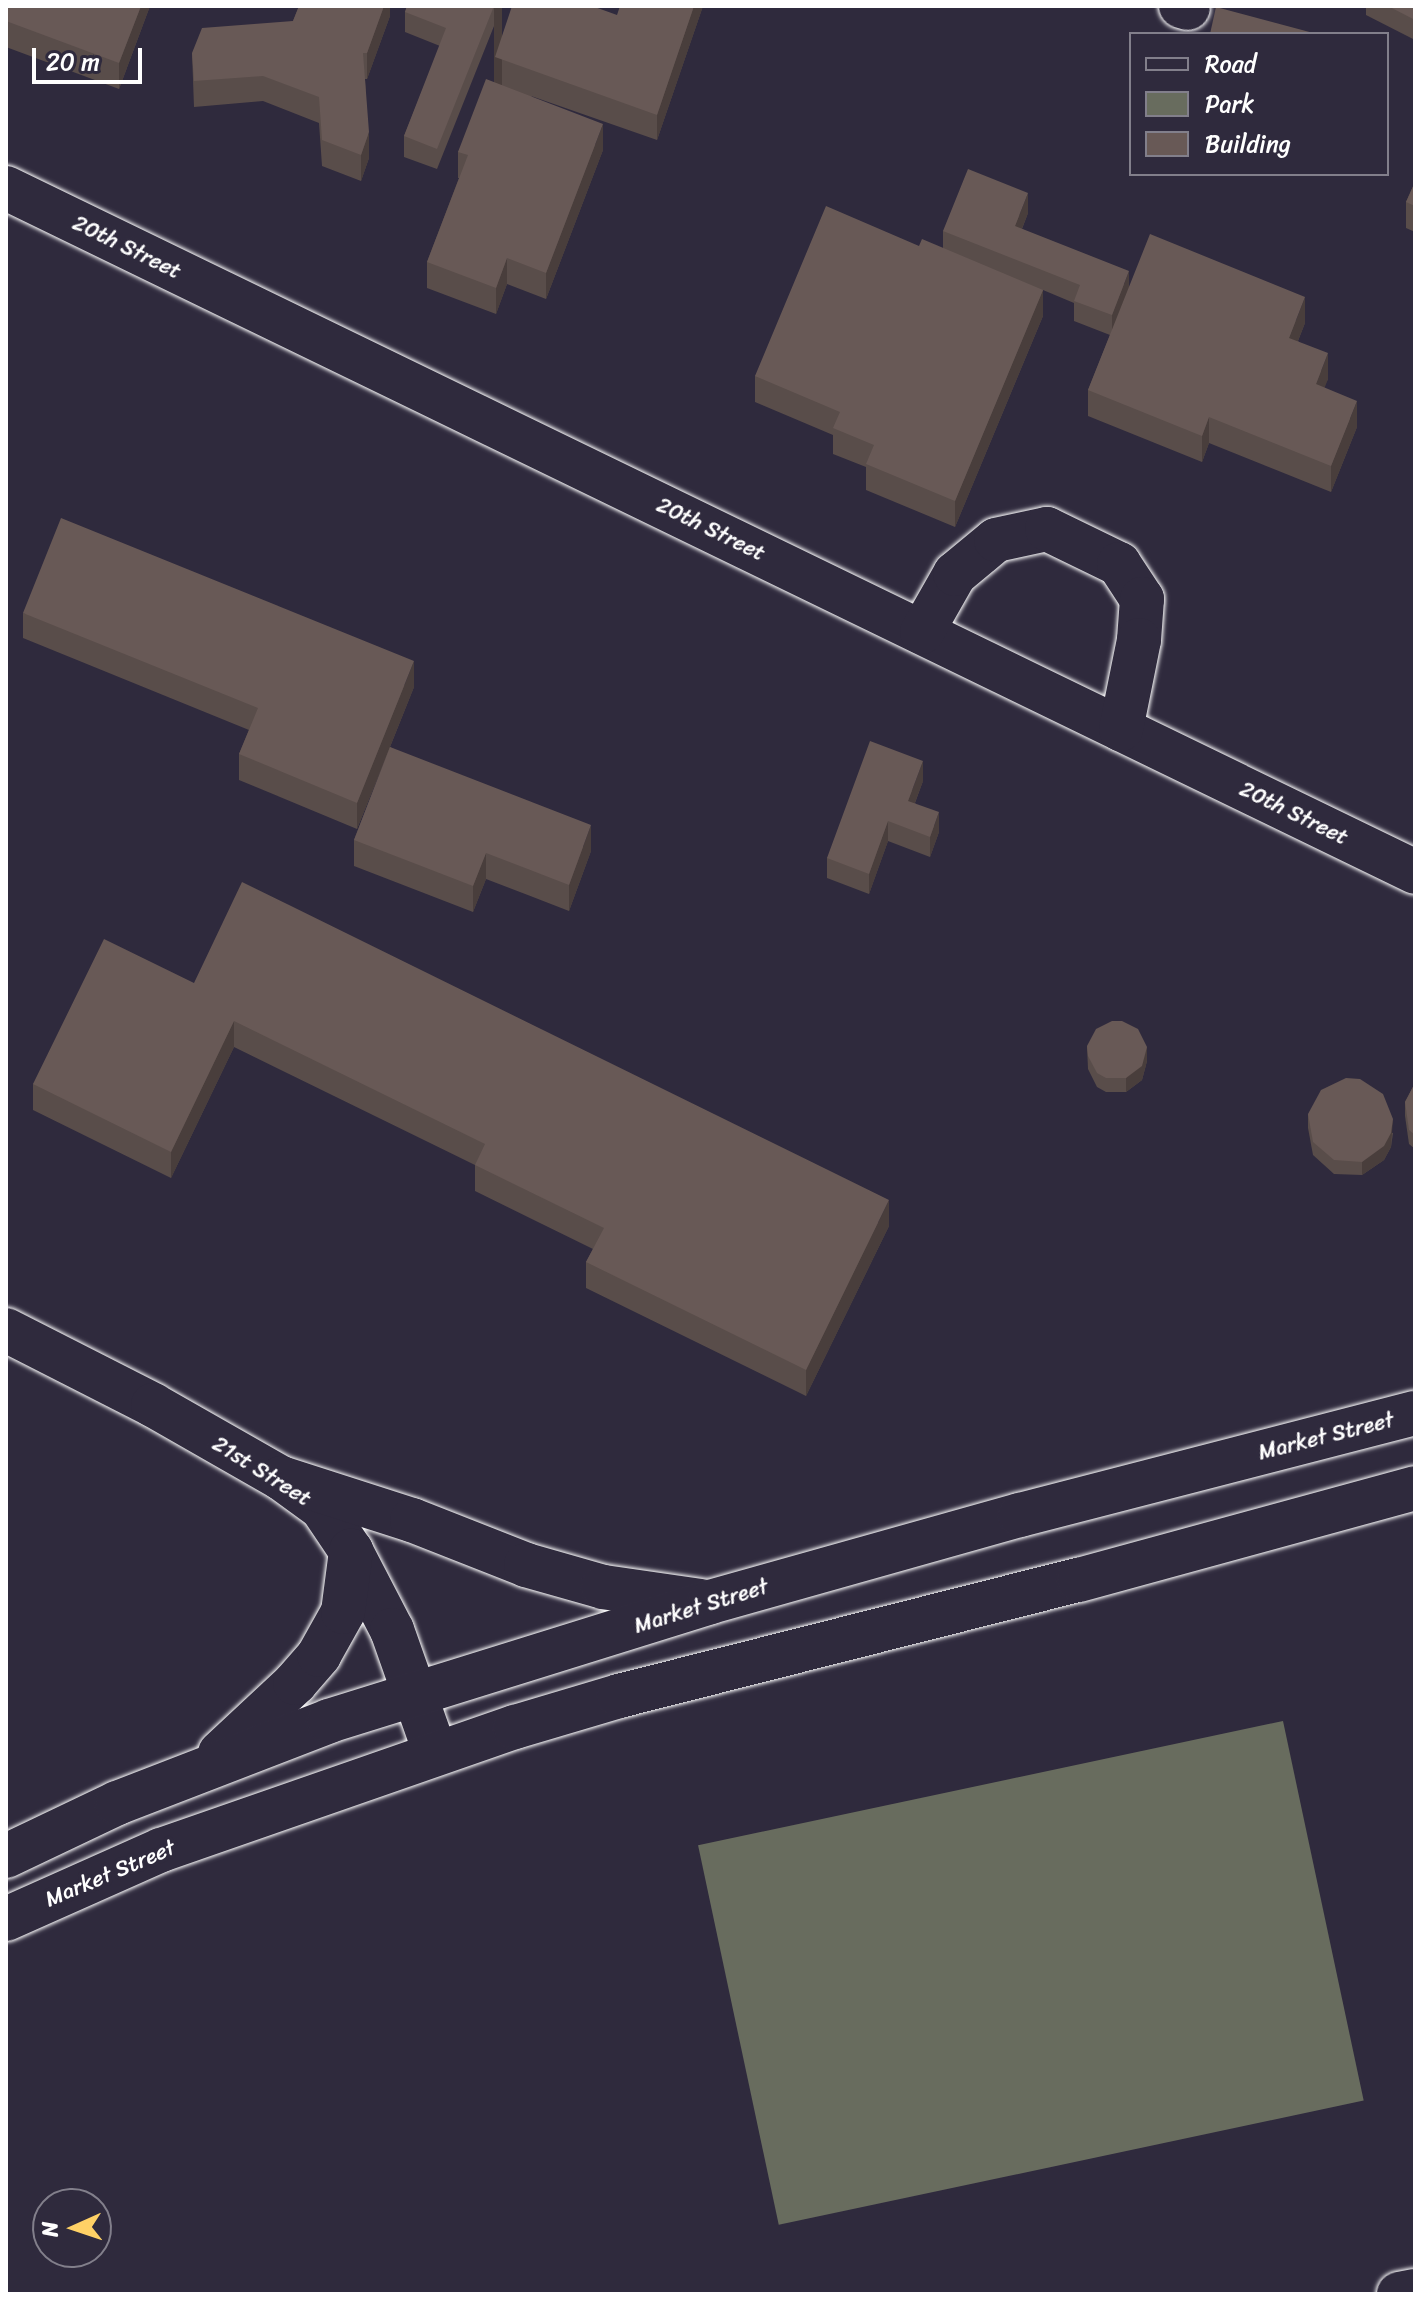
<!DOCTYPE html>
<html>
<head>
<meta charset="utf-8">
<style>
  body { margin:0 }
  #map { position:relative; width:1421px; height:2300px; overflow:hidden; background:#2f2a3d; font-family:Sriracha,sans-serif }
  div>[style] { position:absolute }
  .green>* { inset:0; background:#686c5e; transform-origin:0 0 }
  .roads { filter:drop-shadow(0 0 2px #fff) drop-shadow(0 0 2px #fff) }
  .minor>* { height:44px; margin:-22px; padding:0 22px; transform-origin:22px; border-radius:22px; background:#2f2a3d }
  .major>* { height:44px; margin:-22px; padding:0 22px; transform-origin:22px; border-radius:22px; background:#2f2a3d }
  .wall>* { inset:0; background:#594d4a }
  .shaded-wall>* { inset:0; background:#493e3c; transform-origin:0 0 }
  .building>* { inset:0; background:#685956 }
  span { translate:-50% -50%; white-space:nowrap; text-align:center; line-height:1.15; -webkit-text-stroke:7px #2f2a3d; paint-order:stroke }
  .street-label { font-size:22px; color:#fff }
  .frame { position:absolute; inset:0; border:8px solid #fff; pointer-events:none }
  .legend { position:absolute; left:1129px; top:32px; width:260px; height:144px; box-sizing:border-box; background:#2f2a3d; border:2px solid #827f8b; margin:0; padding:10px 14px; list-style:none; font-size:24px; color:#fff }
  .legend li { display:flex; align-items:center; gap:16px; height:40px }
  .legend b { width:40px; border:2px solid #827f8b }
  .north { position:absolute; left:32px; top:2188px; width:80px; height:80px; box-sizing:border-box; background:#2f2a3d; border:2px solid #827f8b; border-radius:50%; rotate:267deg; font-size:22px; font-weight:700; line-height:32px; text-align:center; color:#fff }
  .north::after { content:''; display:block; margin:auto; width:28px; height:36px; background:#ffd166; clip-path:polygon(50% 0,100% 100%,50% 72%,0 100%) }
  .scale { position:absolute; left:32px; top:48px; width:110px; height:36px; box-sizing:border-box; border:4px solid #fff; border-top:0; padding-left:10px; font-size:24px; line-height:28px; white-space:nowrap; color:#fff; -webkit-text-stroke:6px #2f2a3d; paint-order:stroke }
</style>
</head>
<body>
<div id="map">
  <div class="green">
    <i style="left:1283px;top:1721px;width:388px;height:598px;rotate:78deg"></i>
  </div>
  <div class="roads">
    <div class="minor">
      <i style="left:1181px;top:6px;width:7px;rotate:16deg"></i>
      <i style="left:6px;top:188px;width:1566px;rotate:25.89deg"></i>
      <i style="left:922px;top:632px;width:67px;rotate:-60.4deg"></i>
      <i style="left:955px;top:574px;width:53px;rotate:-39.7deg"></i>
      <i style="left:996px;top:540px;width:52px;rotate:-12.2deg"></i>
      <i style="left:1047px;top:529px;width:80px;rotate:25.9deg"></i>
      <i style="left:1119px;top:564px;width:42px;rotate:56.7deg"></i>
      <i style="left:1142px;top:599px;width:41px;rotate:94.2deg"></i>
      <i style="left:1139px;top:640px;width:91px;rotate:101.4deg"></i>
      <i style="left:6px;top:1330px;width:165px;rotate:27deg"></i>
      <i style="left:153px;top:1405px;width:147px;rotate:29.7deg"></i>
      <i style="left:281px;top:1478px;width:51px;rotate:36.2deg"></i>
      <i style="left:322px;top:1508px;width:52px;rotate:56deg"></i>
      <i style="left:351px;top:1551px;width:89px;rotate:62.6deg"></i>
      <i style="left:392px;top:1630px;width:129px;rotate:70.6deg"></i>
      <i style="left:1399px;top:2294px;width:16px;rotate:-11deg"></i>
    </div>
    <div class="major">
      <i style="left:281px;top:1478px;width:138px;rotate:17.8deg"></i>
      <i style="left:412px;top:1520px;width:123px;rotate:21.5deg"></i>
      <i style="left:526px;top:1565px;width:80px;rotate:15.9deg"></i>
      <i style="left:603px;top:1587px;width:98px;rotate:8.2deg"></i>
      <i style="left:220px;top:1753px;width:103px;rotate:-43deg"></i>
      <i style="left:295px;top:1683px;width:37px;rotate:-49deg"></i>
      <i style="left:319px;top:1655px;width:49px;rotate:-60.8deg"></i>
      <i style="left:343px;top:1612px;width:62px;rotate:-82.5deg"></i>
      <i style="left:6px;top:1856px;width:123px;rotate:-25.5deg"></i>
      <i style="left:117px;top:1803px;width:227px;rotate:-21.1deg"></i>
      <i style="left:329px;top:1721px;width:399px;rotate:-17.3deg"></i>
      <i style="left:710px;top:1602px;width:322px;rotate:-15.7deg"></i>
      <i style="left:1020px;top:1515px;width:408px;rotate:-14.5deg"></i>
      <i style="left:6px;top:1919px;width:170px;rotate:-24deg"></i>
      <i style="left:161px;top:1850px;width:375px;rotate:-19.2deg"></i>
      <i style="left:515px;top:1727px;width:109px;rotate:-16.6deg"></i>
      <i style="left:619px;top:1696px;width:474px;rotate:-14.2deg"></i>
      <i style="left:1079px;top:1580px;width:348px;rotate:-15.3deg"></i>
    </div>
  </div>
  <div class="wall">
    <i style="clip-path:polygon(6px 6px,150px 6px,119px 89px,6px 47px)"></i>
    <i style="clip-path:polygon(299px 6px,406px 6px,390px 7px,390px 16px,367px 79px,365px 79px,369px 158px,361px 181px,322px 166px,319px 123px,263px 101px,194px 107px,192px 53px,293px 21px)"></i>
    <i style="clip-path:polygon(407px 6px,502px 6px,437px 169px,404px 157px,404px 136px,440px 46px,405px 32px,405px 12px)"></i>
    <i style="clip-path:polygon(703px 6px,657px 140px,531px 96px,603px 150px,546px 299px,507px 284px,496px 314px,427px 288px,427px 262px,459px 178px,458px 178px,458px 152px,495px 82px,495px 57px)"></i>
    <i style="clip-path:polygon(1366px 6px,1415px 6px,1415px 40px,1366px 15px)"></i>
    <i style="clip-path:polygon(1415px 182px,1415px 232px,1406px 228px,1406px 202px)"></i>
    <i style="clip-path:polygon(1028px 213px,1022px 229px,1129px 287px,1305px 323px,1298px 341px,1328px 379px,1324px 387px,1357px 427px,1331px 492px,1209px 443px,1202px 462px,1088px 416px,1088px 390px,1110px 335px,1074px 321px,1074px 303px,1043px 290px,1043px 316px,955px 527px,866px 490px,866px 467px,833px 454px,833px 435px,755px 402px,755px 376px,919px 246px,943px 248px,943px 231px)"></i>
    <i style="clip-path:polygon(23px 613px,414px 687px,390px 747px,591px 851px,569px 911px,486px 879px,473px 912px,354px 866px,354px 840px,387px 755px,357px 829px,239px 780px,239px 754px,249px 730px,23px 638px)"></i>
    <i style="clip-path:polygon(923px 781px,915px 803px,939px 832px,930px 857px,888px 841px,869px 894px,827px 878px,827px 858px)"></i>
    <i style="clip-path:polygon(194px 983px,889px 1226px,806px 1396px,586px 1288px,586px 1262px,593px 1249px,475px 1191px,475px 1165px,234px 1047px,171px 1178px,33px 1110px,33px 1084px)"></i>
    <i style="clip-path:polygon(1087px 1046px,1147px 1061px,1142px 1080px,1126px 1092px,1106px 1092px,1097px 1087px,1088px 1069px)"></i>
    <i style="clip-path:polygon(1415px 1083px,1415px 1149px,1409px 1144px,1405px 1116px,1405px 1102px)"></i>
    <i style="clip-path:polygon(1308px 1114px,1393px 1133px,1391px 1147px,1384px 1160px,1362px 1175px,1334px 1174px,1313px 1155px,1308px 1128px)"></i>
  </div>
  <div class="shaded-wall">
    <i style="clip-path:polygon(141px 6px,150px 6px,119px 89px,119px 63px)"></i>
    <i style="clip-path:polygon(384px 6px,390px 6px,390px 16px,367px 79px,367px 53px)"></i>
    <i style="left:494px;top:6px;width:8px;height:154px"></i>
    <i style="clip-path:polygon(694px 6px,703px 6px,657px 140px,657px 115px)"></i>
    <i style="clip-path:polygon(603px 124px,603px 150px,546px 299px,546px 273px)"></i>
    <i style="clip-path:polygon(369px 132px,369px 158px,361px 181px,361px 155px)"></i>
    <i style="clip-path:polygon(1028px 193px,1028px 213px,1015px 246px,1015px 226px)"></i>
    <i style="clip-path:polygon(507px 258px,507px 284px,496px 314px,496px 288px)"></i>
    <i style="clip-path:polygon(1129px 271px,1129px 291px,1112px 336px,1112px 315px)"></i>
    <i style="clip-path:polygon(1043px 290px,1043px 316px,955px 527px,955px 501px)"></i>
    <i style="clip-path:polygon(1305px 297px,1305px 323px,1289px 363px,1289px 338px)"></i>
    <i style="clip-path:polygon(1328px 353px,1328px 379px,1316px 410px,1316px 384px)"></i>
    <i style="clip-path:polygon(1357px 401px,1357px 427px,1331px 492px,1331px 466px)"></i>
    <i style="clip-path:polygon(1209px 417px,1209px 443px,1202px 462px,1202px 436px)"></i>
    <i style="clip-path:polygon(414px 661px,414px 687px,357px 829px,357px 803px)"></i>
    <i style="clip-path:polygon(923px 761px,923px 781px,908px 821px,908px 801px)"></i>
    <i style="clip-path:polygon(939px 812px,939px 832px,930px 857px,930px 837px)"></i>
    <i style="clip-path:polygon(888px 821px,888px 841px,869px 894px,869px 874px)"></i>
    <i style="clip-path:polygon(591px 825px,591px 851px,569px 911px,569px 885px)"></i>
    <i style="clip-path:polygon(486px 853px,486px 879px,473px 912px,473px 886px)"></i>
    <i style="clip-path:polygon(234px 1021px,234px 1047px,171px 1178px,171px 1152px)"></i>
    <i style="clip-path:polygon(1147px 1047px,1147px 1061px,1142px 1080px,1126px 1092px,1126px 1078px)"></i>
    <i style="clip-path:polygon(1393px 1119px,1391px 1147px,1384px 1160px,1362px 1175px,1362px 1162px)"></i>
    <i style="clip-path:polygon(889px 1200px,889px 1226px,806px 1396px,806px 1370px)"></i>
  </div>
  <div class="building">
    <i style="clip-path:polygon(6px 6px,141px 6px,119px 63px,6px 21px)"></i>
    <i style="clip-path:polygon(299px 6px,384px 6px,367px 53px,363px 53px,369px 132px,361px 155px,322px 140px,319px 97px,263px 76px,194px 81px,192px 53px,202px 28px,293px 21px)"></i>
    <i style="clip-path:polygon(407px 6px,494px 6px,437px 149px,404px 136px,446px 28px,405px 12px)"></i>
    <i style="clip-path:polygon(512px 6px,592px 6px,617px 15px,620px 6px,694px 6px,657px 115px,495px 57px)"></i>
    <i style="clip-path:polygon(1388px 6px,1415px 6px,1415px 20px)"></i>
    <i style="clip-path:polygon(1216px 7px,1317px 34px,1210px 34px)"></i>
    <i style="clip-path:polygon(486px 79px,603px 124px,546px 273px,507px 258px,496px 288px,427px 262px,468px 155px,458px 152px)"></i>
    <i style="clip-path:polygon(968px 169px,1028px 193px,1015px 226px,1129px 271px,1112px 315px,1074px 301px,1080px 285px,943px 231px)"></i>
    <i style="clip-path:polygon(1415px 182px,1415px 206px,1406px 202px)"></i>
    <i style="clip-path:polygon(826px 206px,919px 246px,922px 239px,1043px 290px,955px 501px,866px 464px,874px 445px,833px 428px,840px 412px,755px 376px)"></i>
    <i style="clip-path:polygon(1150px 234px,1305px 297px,1289px 338px,1328px 353px,1316px 384px,1357px 401px,1331px 466px,1209px 417px,1202px 436px,1088px 390px)"></i>
    <i style="clip-path:polygon(61px 518px,414px 661px,357px 803px,239px 754px,258px 708px,23px 613px)"></i>
    <i style="clip-path:polygon(870px 741px,923px 761px,908px 801px,939px 812px,930px 837px,888px 821px,869px 874px,827px 858px)"></i>
    <i style="clip-path:polygon(390px 747px,591px 825px,569px 885px,486px 853px,473px 886px,354px 840px)"></i>
    <i style="clip-path:polygon(242px 882px,889px 1200px,806px 1370px,586px 1262px,604px 1228px,475px 1165px,485px 1144px,234px 1021px,171px 1152px,33px 1084px,104px 939px,194px 983px)"></i>
    <i style="clip-path:polygon(1112px 1021px,1122px 1021px,1138px 1029px,1147px 1047px,1142px 1066px,1126px 1078px,1106px 1078px,1097px 1073px,1088px 1056px,1087px 1046px,1096px 1029px)"></i>
    <i style="clip-path:polygon(1346px 1078px,1360px 1079px,1383px 1094px,1393px 1119px,1391px 1133px,1384px 1146px,1362px 1162px,1334px 1160px,1313px 1142px,1308px 1114px,1321px 1090px)"></i>
    <i style="clip-path:polygon(1415px 1083px,1415px 1135px,1409px 1130px,1405px 1102px)"></i>
  </div>
  <div class="street-label">
    <span style="left:127px;top:247px;rotate:26deg">20th Street</span>
    <span style="left:711px;top:529px;rotate:26deg">20th Street</span>
    <span style="left:1294px;top:813px;rotate:26deg">20th Street</span>
    <span style="left:1326px;top:1436px;rotate:-14deg">Market Street</span>
    <span style="left:262px;top:1471px;rotate:32deg">21st Street</span>
    <span style="left:701px;top:1606px;rotate:-17deg">Market Street</span>
    <span style="left:110px;top:1873px;rotate:-23deg">Market Street</span>
  </div>
  <div class="frame"></div>
  <ul class="legend">
  <li><b style="height:10px;background:#2f2a3d"></b>Road</li>
  <li><b style="height:22px;background:#686c5e"></b>Park</li>
  <li><b style="height:22px;background:#685956"></b>Building</li>
  </ul>
  <div class="north">N</div>
  <div class="scale">20 m</div>
</div>
</body>
</html>
